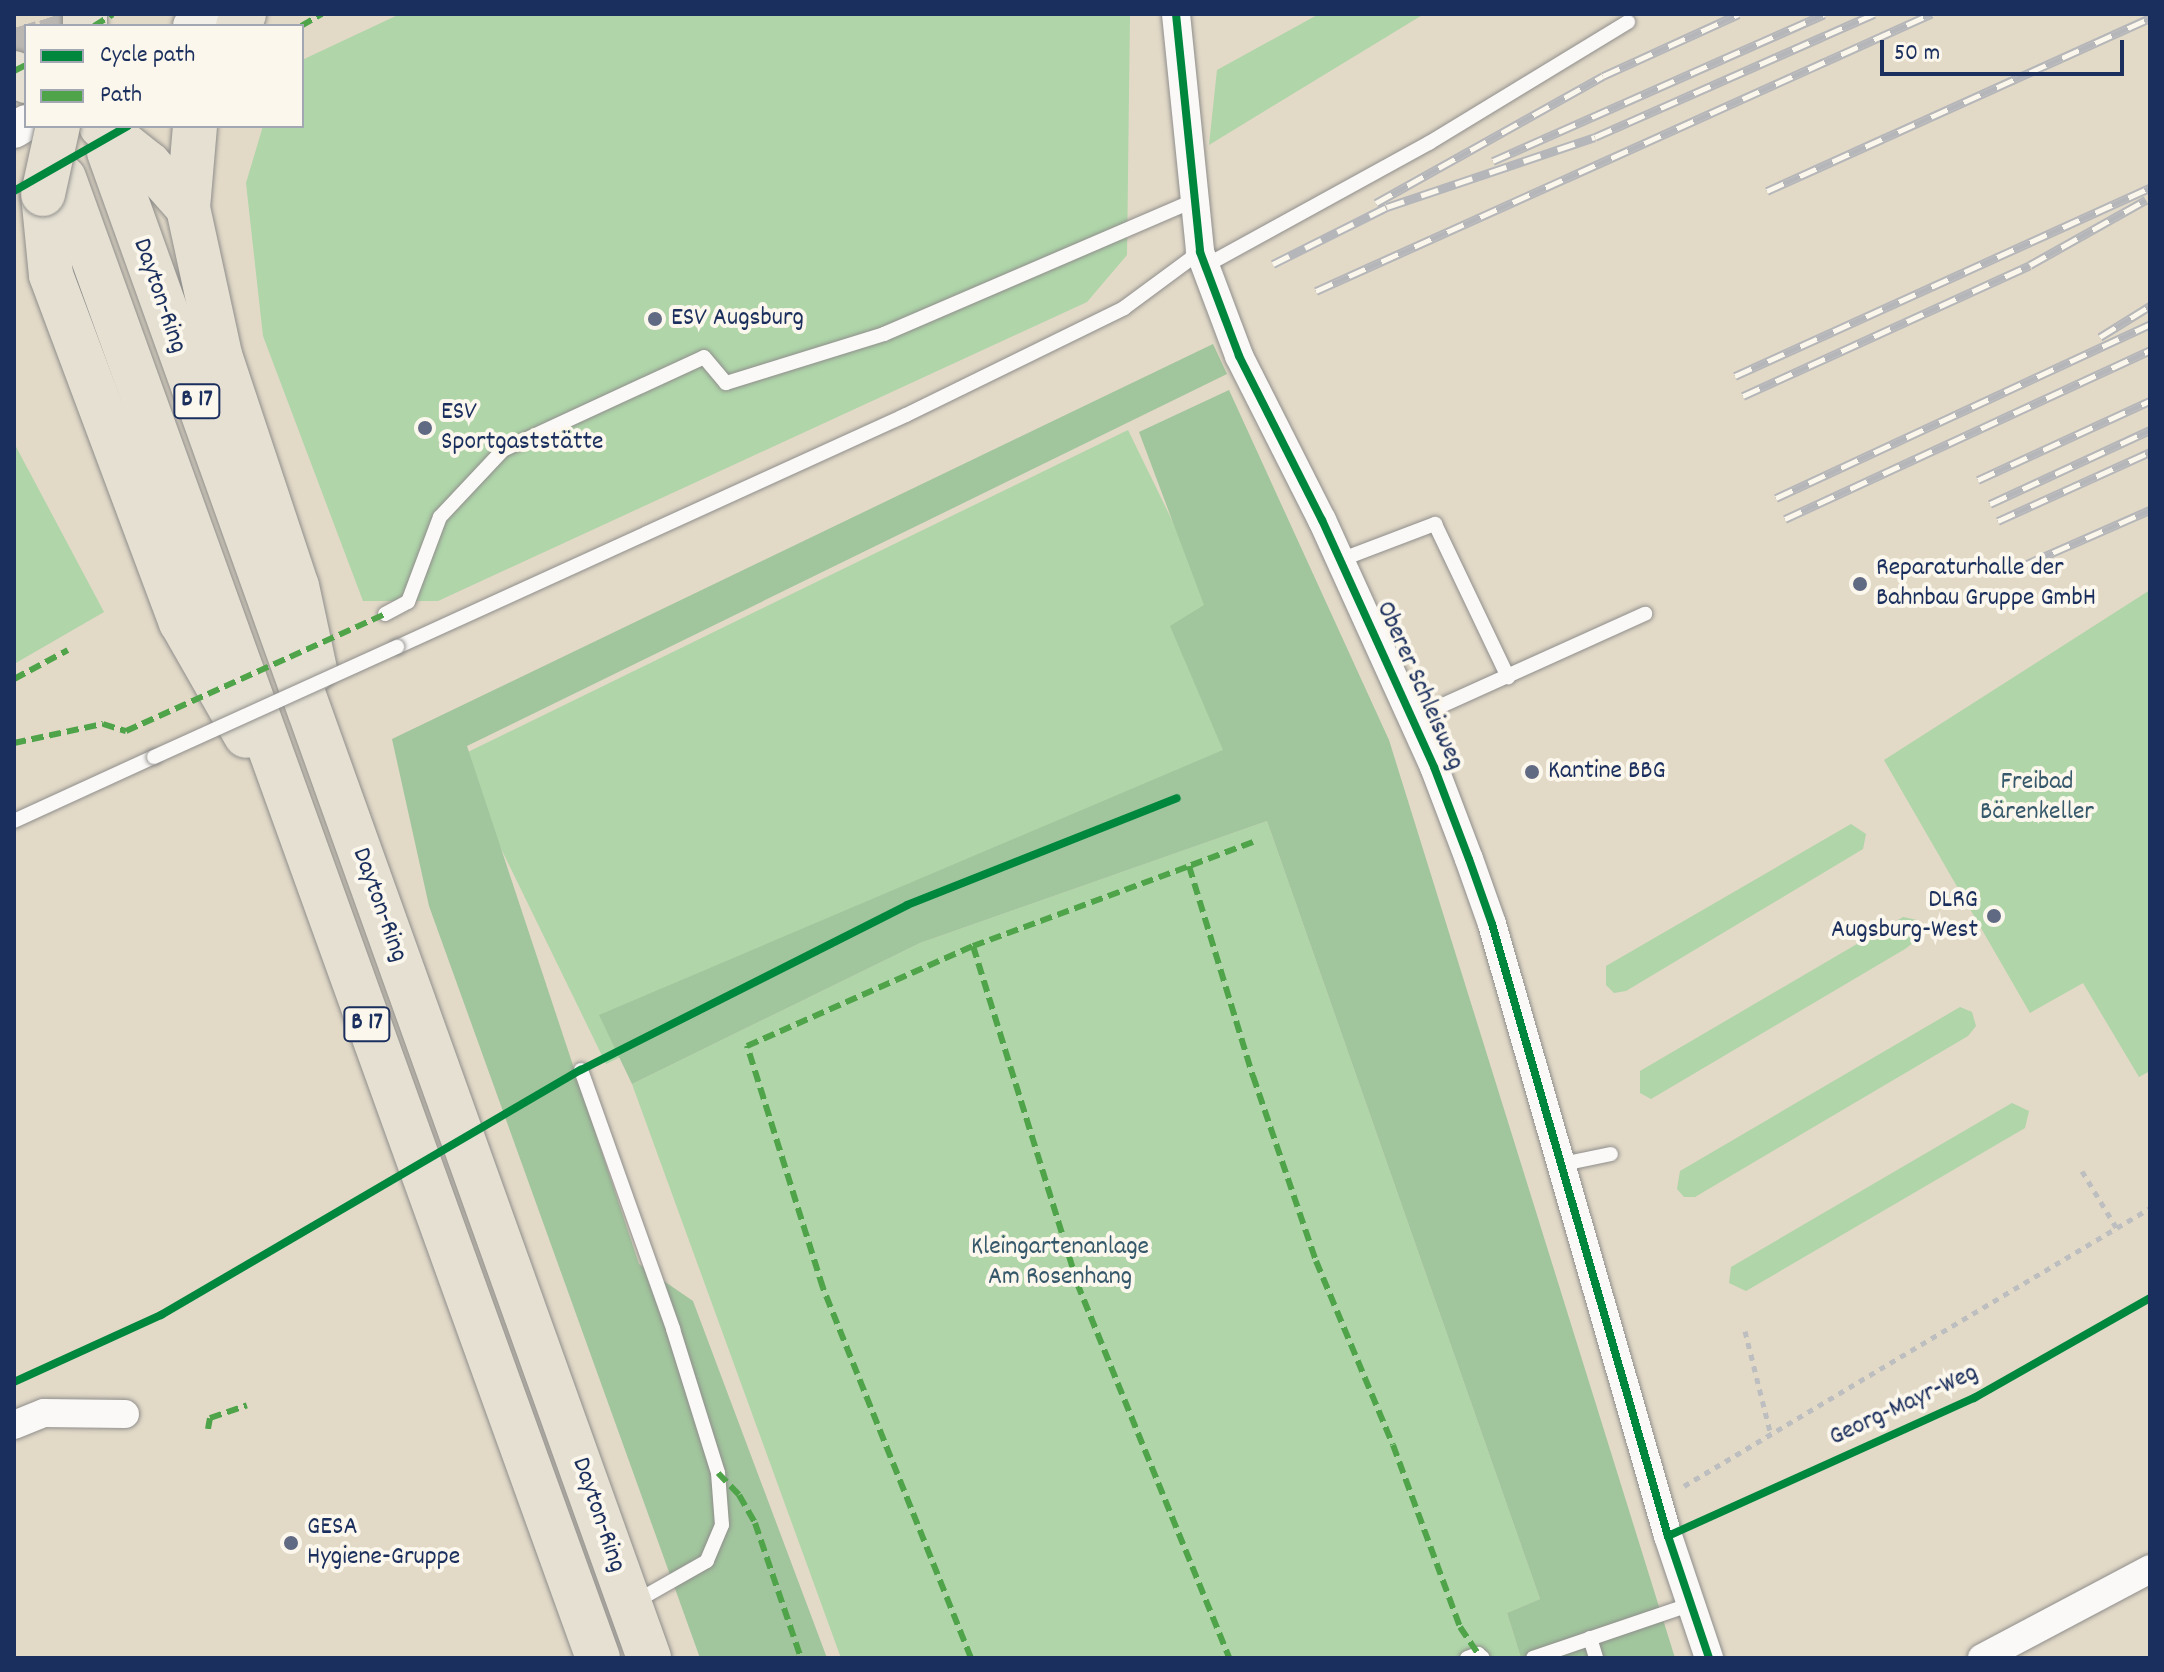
<!DOCTYPE html>
<html>
<head>
<meta charset="utf-8">
<style>
  body { margin:0 }
  #map { position:relative; width:2164px; height:1672px; overflow:hidden; background:#e2d9c7; font-family:Dekko,sans-serif }
  div>[style] { position:absolute }
  .green>* { inset:0; background:#afd5a9; transform-origin:0 0 }
  .forest>* { inset:0; background:#a1c59d }
  .trunk-tunnel>* { height:44px; margin-top:-22px; transform-origin:0; background:repeating-linear-gradient(90deg,#bab7b2 0 44px,transparent 0 66px) }
  .path>* { height:5px; margin-top:-2.5px; transform-origin:0; background:repeating-linear-gradient(90deg,#bdbebf 0 6px,transparent 0 12px) }
  .roads { filter:drop-shadow(0 0 2px #8f8e8c) drop-shadow(0 0 2px #8f8e8c) }
  .service>* { height:14px; margin:-7px; padding:0 7px; transform-origin:7px; border-radius:7px; background:#fbf9f7 }
  .minor>* { height:28px; margin:-14px; padding:0 14px; transform-origin:14px; border-radius:14px; background:#fbf9f7 }
  .tertiary>* { height:36px; margin:-18px; padding:0 18px; transform-origin:18px; border-radius:18px; background:#fbf9f7 }
  .secondary>* { height:40px; margin:-20px; padding:0 20px; transform-origin:20px; border-radius:20px; background:#f2efe8 }
  .trunk>* { height:44px; margin:-22px; padding:0 22px; transform-origin:22px; border-radius:22px; background:#e5e0d2 }
  .rail>* { height:9px; margin-top:-4.5px; transform-origin:0; background:repeating-linear-gradient(90deg,#fbf7ec 0 18px,#b5b6b9 0 36px); box-sizing:border-box; border-block:2px solid #b5b6b9 }
  .bridges { filter:drop-shadow(0 0 2px #8f8e8c) drop-shadow(0 0 2px #8f8e8c) }
  .service-bridge>* { height:14px; margin:-7px; padding:0 7px; transform-origin:7px; border-radius:7px; background:#fbf9f7 }
  .trunk-bridge>* { height:44px; margin:-22px; padding:0 22px; transform-origin:22px; border-radius:22px; background:#e5e0d2 }
  .quiet>* { height:6px; margin-top:-3px; transform-origin:0; background:repeating-linear-gradient(90deg,#4fa44a 0 12px,transparent 0 18px) }
  .cycleway>* { height:8px; margin:-4px; padding:0 4px; transform-origin:4px; border-radius:4px; background:#00873e }
  .dots>* { width:22px; height:22px; translate:-50% -50%; box-sizing:border-box; border:4px solid #fbf7ec; border-radius:50% }
  span { translate:-50% -50%; white-space:nowrap; text-align:center; line-height:1.15; -webkit-text-stroke:8px #fbf7ec; paint-order:stroke }
  .shield-label span { padding:2px 6px; background:#fbf7ec; border:2px solid; border-radius:6px; -webkit-text-stroke-width:0 }
  .shield-label { font-size:24px; color:#1b2f5e; font-weight:700 }
  .street-label { font-size:26px; color:#1b2f5e }
  .poi-label { font-size:26px; color:#1b2f5e }
  .left { translate:0 -50%; text-align:left }
  .right { translate:-100% -50%; text-align:right }
  .park-label { font-size:26px; color:#36586b }
  .frame { position:absolute; inset:0; border:16px solid #1b2f5e; pointer-events:none }
  .legend { position:absolute; left:24px; top:24px; width:280px; height:104px; box-sizing:border-box; background:#fbf7ec; border:2px solid #a1a7b3; margin:0; padding:10px 14px; list-style:none; font-size:24px; color:#1b2f5e }
  .legend li { display:flex; align-items:center; gap:16px; height:40px }
  .legend b { width:40px; border:2px solid #a1a7b3 }
  .scale { position:absolute; left:1880px; top:40px; width:244px; height:36px; box-sizing:border-box; border:4px solid #1b2f5e; border-top:0; padding-left:10px; font-size:24px; line-height:28px; white-space:nowrap; color:#1b2f5e; -webkit-text-stroke:6px #fbf7ec; paint-order:stroke }
</style>
</head>
<body>
<div id="map">
  <div class="green">
    <i style="clip-path:polygon(400px 14px,1130px 14px,1127px 255px,1087px 302px,438px 601px,363px 601px,263px 336px,246px 183px,263px 126px,302px 126px,302px 60px)"></i>
    <i style="clip-path:polygon(1319px 14px,1424px 14px,1209px 145px,1217px 70px)"></i>
    <i style="left:1128px;top:430px;width:341px;height:747px;rotate:64deg"></i>
    <i style="clip-path:polygon(14px 443px,104px 612px,14px 664px)"></i>
    <i style="clip-path:polygon(2150px 590px,2150px 1071px,2139px 1077px,2083px 983px,2030px 1013px,1884px 760px)"></i>
    <i style="clip-path:polygon(1267px 821px,1540px 1599px,1507px 1613px,1521px 1658px,841px 1658px,632px 1084px,920px 943px)"></i>
    <i style="clip-path:polygon(1851px 824px,1866px 834px,1863px 849px,1626px 991px,1614px 993px,1606px 985px,1606px 966px)"></i>
    <i style="clip-path:polygon(1903px 917px,1917px 920px,1921px 928px,1918px 939px,1905px 949px,1651px 1099px,1640px 1093px,1640px 1071px)"></i>
    <i style="clip-path:polygon(1960px 1007px,1972px 1012px,1976px 1026px,1968px 1036px,1695px 1197px,1684px 1197px,1677px 1189px,1680px 1171px)"></i>
    <i style="clip-path:polygon(2012px 1103px,2029px 1111px,2025px 1128px,1746px 1291px,1729px 1283px,1731px 1267px)"></i>
  </div>
  <div class="forest">
    <i style="clip-path:polygon(1213px 344px,1227px 374px,467px 746px,639px 1264px,693px 1301px,827px 1658px,700px 1658px,429px 906px,392px 739px)"></i>
    <i style="clip-path:polygon(1229px 390px,1389px 740px,1675px 1658px,1521px 1658px,1507px 1613px,1540px 1599px,1267px 821px,920px 943px,632px 1084px,599px 1015px,1223px 750px,1170px 626px,1204px 605px,1139px 432px)"></i>
  </div>
  <div class="trunk-tunnel">
    <i style="left:60px;top:14px;width:13px;rotate:72deg"></i>
    <i style="left:14px;top:28px;width:38px;rotate:72deg"></i>
  </div>
  <div class="path">
    <i style="left:2082px;top:1171px;width:66px;rotate:58.7deg"></i>
    <i style="left:1745px;top:1331px;width:107px;rotate:76deg"></i>
    <i style="left:1684px;top:1486px;width:543px;rotate:-30.82deg"></i>
  </div>
  <div class="roads">
    <div class="service">
      <i style="left:1205px;top:266px;width:256px;rotate:-28.8deg"></i>
      <i style="left:1429px;top:143px;width:233px;rotate:-31.3deg"></i>
      <i style="left:1340px;top:560px;width:102px;rotate:-20.8deg"></i>
      <i style="left:1435px;top:524px;width:170px;rotate:64.5deg"></i>
      <i style="left:385px;top:614px;width:26px;rotate:-28deg"></i>
      <i style="left:408px;top:602px;width:91px;rotate:-69.4deg"></i>
      <i style="left:440px;top:517px;width:92px;rotate:-46.8deg"></i>
      <i style="left:503px;top:450px;width:221px;rotate:-24.8deg"></i>
      <i style="left:704px;top:357px;width:34px;rotate:50deg"></i>
      <i style="left:726px;top:383px;width:165px;rotate:-17.2deg"></i>
      <i style="left:884px;top:334px;width:336px;rotate:-23.3deg"></i>
      <i style="left:397px;top:647px;width:559px;rotate:-24.5deg"></i>
      <i style="left:906px;top:415px;width:243px;rotate:-26.1deg"></i>
      <i style="left:1124px;top:308px;width:94px;rotate:-36.4deg"></i>
      <i style="left:1412px;top:719px;width:256px;rotate:-24.3deg"></i>
      <i style="left:14px;top:821px;width:154px;rotate:-24.6deg"></i>
      <i style="left:581px;top:1070px;width:275px;rotate:70.4deg"></i>
      <i style="left:673px;top:1329px;width:151px;rotate:72.6deg"></i>
      <i style="left:718px;top:1473px;width:52px;rotate:85.6deg"></i>
      <i style="left:722px;top:1525px;width:39px;rotate:113deg"></i>
      <i style="left:707px;top:1561px;width:85px;rotate:150.4deg"></i>
      <i style="left:1558px;top:1165px;width:54px;rotate:-11.7deg"></i>
      <i style="left:1590px;top:1638px;width:21px;rotate:73deg"></i>
      <i style="left:1467px;top:1658px;width:12px;rotate:-20deg"></i>
      <i style="left:1478px;top:1654px;width:6px;rotate:39deg"></i>
      <i style="left:1533px;top:1658px;width:165px;rotate:-18.8deg"></i>
    </div>
    <div class="minor">
      <i style="left:1176px;top:14px;width:239px;rotate:84.2deg"></i>
      <i style="left:1200px;top:252px;width:111px;rotate:69.4deg"></i>
      <i style="left:1239px;top:356px;width:184px;rotate:63.2deg"></i>
      <i style="left:1322px;top:520px;width:271px;rotate:65.6deg"></i>
      <i style="left:1434px;top:767px;width:98px;rotate:69.2deg"></i>
      <i style="left:1469px;top:859px;width:69px;rotate:70.5deg"></i>
      <i style="left:1492px;top:924px;width:637px;rotate:73.96deg"></i>
      <i style="left:1668px;top:1536px;width:129px;rotate:71.4deg"></i>
      <i style="left:14px;top:1425px;width:32px;rotate:-22deg"></i>
      <i style="left:44px;top:1413px;width:81px;rotate:0.7deg"></i>
      <i style="left:1982px;top:1658px;width:190px;rotate:-27.9deg"></i>
    </div>
    <div class="tertiary">
      <i style="left:14px;top:130px;width:14px;rotate:-30deg"></i>
    </div>
    <div class="secondary">
      <i style="left:193px;top:26px;width:22px;rotate:-32deg"></i>
    </div>
    <div class="trunk">
      <i style="left:85px;top:26px;width:12px;rotate:-90deg"></i>
      <i style="left:238px;top:26px;width:13px;rotate:-63deg"></i>
      <i style="left:14px;top:73px;width:14px;rotate:34deg"></i>
      <i style="left:101px;top:126px;width:61px;rotate:38.4deg"></i>
      <i style="left:149px;top:164px;width:59px;rotate:48.4deg"></i>
      <i style="left:195px;top:126px;width:82px;rotate:94.9deg"></i>
      <i style="left:188px;top:208px;width:150px;rotate:77.7deg"></i>
      <i style="left:220px;top:355px;width:243px;rotate:71.6deg"></i>
      <i style="left:297px;top:586px;width:85px;rotate:77.8deg"></i>
      <i style="left:109px;top:152px;width:1600px;rotate:70.27deg"></i>
      <i style="left:64px;top:178px;width:1573px;rotate:70.16deg"></i>
      <i style="left:43px;top:194px;width:81px;rotate:84.4deg"></i>
      <i style="left:51px;top:275px;width:371px;rotate:69.5deg"></i>
      <i style="left:181px;top:622px;width:131px;rotate:60.3deg"></i>
    </div>
  </div>
  <div class="rail">
    <i style="left:1493px;top:161px;width:362px;rotate:-23.9deg"></i>
    <i style="left:1767px;top:191px;width:420px;rotate:-24.3deg"></i>
    <i style="left:1376px;top:203px;width:260px;rotate:-29.2deg"></i>
    <i style="left:1603px;top:76px;width:149px;rotate:-24.5deg"></i>
    <i style="left:1273px;top:264px;width:127px;rotate:-26.6deg"></i>
    <i style="left:1387px;top:207px;width:219px;rotate:-18.6deg"></i>
    <i style="left:1595px;top:137px;width:305px;rotate:-23.8deg"></i>
    <i style="left:1316px;top:291px;width:675px;rotate:-24.25deg"></i>
    <i style="left:2100px;top:337px;width:59px;rotate:-31.8deg"></i>
    <i style="left:1735px;top:376px;width:456px;rotate:-24.4deg"></i>
    <i style="left:1743px;top:396px;width:315px;rotate:-24.5deg"></i>
    <i style="left:2030px;top:265px;width:133px;rotate:-29.3deg"></i>
    <i style="left:1978px;top:480px;width:189px;rotate:-24.7deg"></i>
    <i style="left:1776px;top:498px;width:412px;rotate:-24.9deg"></i>
    <i style="left:1990px;top:504px;width:176px;rotate:-24.8deg"></i>
    <i style="left:1785px;top:519px;width:402px;rotate:-24.8deg"></i>
    <i style="left:1998px;top:521px;width:167px;rotate:-24.4deg"></i>
    <i style="left:2020px;top:567px;width:142px;rotate:-23.7deg"></i>
  </div>
  <div class="bridges">
    <div class="service-bridge">
      <i style="left:154px;top:757px;width:267px;rotate:-24.4deg"></i>
    </div>
    <div class="trunk-bridge">
      <i style="left:43px;top:194px;width:70px;rotate:-77.6deg"></i>
    </div>
  </div>
  <div class="quiet">
    <i style="left:94px;top:26px;width:22px;rotate:-32deg"></i>
    <i style="left:301px;top:26px;width:24px;rotate:-30deg"></i>
    <i style="left:14px;top:71px;width:13px;rotate:-27deg"></i>
    <i style="left:14px;top:679px;width:61px;rotate:-28.2deg"></i>
    <i style="left:14px;top:743px;width:91px;rotate:-12.1deg"></i>
    <i style="left:103px;top:724px;width:24px;rotate:17deg"></i>
    <i style="left:126px;top:731px;width:284px;rotate:-24.3deg"></i>
    <i style="left:1253px;top:842px;width:68px;rotate:159.4deg"></i>
    <i style="left:1189px;top:866px;width:220px;rotate:73.1deg"></i>
    <i style="left:1253px;top:1076px;width:195px;rotate:71.2deg"></i>
    <i style="left:1316px;top:1261px;width:199px;rotate:67.3deg"></i>
    <i style="left:1393px;top:1445px;width:194px;rotate:69.8deg"></i>
    <i style="left:1460px;top:1627px;width:32px;rotate:56deg"></i>
    <i style="left:973px;top:946px;width:353px;rotate:72.8deg"></i>
    <i style="left:1077px;top:1283px;width:405px;rotate:67.9deg"></i>
    <i style="left:208px;top:1429px;width:11px;rotate:-80deg"></i>
    <i style="left:210px;top:1418px;width:39px;rotate:-19deg"></i>
    <i style="left:718px;top:1473px;width:30px;rotate:46deg"></i>
    <i style="left:739px;top:1495px;width:32px;rotate:60deg"></i>
    <i style="left:755px;top:1523px;width:143px;rotate:71.2deg"></i>
    <i style="left:971px;top:1658px;width:399px;rotate:-111.8deg"></i>
    <i style="left:823px;top:1288px;width:254px;rotate:-107.4deg"></i>
    <i style="left:747px;top:1046px;width:247px;rotate:-23.9deg"></i>
    <i style="left:973px;top:946px;width:230px;rotate:-20.3deg"></i>
  </div>
  <div class="cycleway">
    <i style="left:1176px;top:14px;width:239px;rotate:84.2deg"></i>
    <i style="left:1200px;top:252px;width:111px;rotate:69.4deg"></i>
    <i style="left:1239px;top:356px;width:184px;rotate:63.2deg"></i>
    <i style="left:1322px;top:520px;width:271px;rotate:65.6deg"></i>
    <i style="left:1434px;top:767px;width:98px;rotate:69.2deg"></i>
    <i style="left:1469px;top:859px;width:69px;rotate:70.5deg"></i>
    <i style="left:1492px;top:924px;width:637px;rotate:73.96deg"></i>
    <i style="left:1668px;top:1536px;width:129px;rotate:71.4deg"></i>
    <i style="left:14px;top:191px;width:131px;rotate:-29.7deg"></i>
    <i style="left:14px;top:1382px;width:162px;rotate:-24.5deg"></i>
    <i style="left:161px;top:1315px;width:486px;rotate:-30.3deg"></i>
    <i style="left:581px;top:1070px;width:365px;rotate:-26.8deg"></i>
    <i style="left:907px;top:905px;width:290px;rotate:-21.6deg"></i>
    <i style="left:1668px;top:1536px;width:336px;rotate:-24.3deg"></i>
    <i style="left:1974px;top:1398px;width:202px;rotate:-29.6deg"></i>
  </div>
  <div class="dots">
    <i style="left:655px;top:319px;background:#616a83"></i>
    <i style="left:425px;top:428px;background:#616a83"></i>
    <i style="left:1860px;top:584px;background:#616a83"></i>
    <i style="left:1532px;top:772px;background:#616a83"></i>
    <i style="left:1994px;top:916px;background:#616a83"></i>
    <i style="left:291px;top:1543px;background:#616a83"></i>
  </div>
  <div class="shield-label">
    <span style="left:197px;top:401px">B 17</span>
    <span style="left:367px;top:1024px">B 17</span>
  </div>
  <div class="street-label">
    <span style="left:159px;top:296px;rotate:71deg">Dayton-Ring</span>
    <span style="left:1419px;top:686px;rotate:66deg">Oberer Schleisweg</span>
    <span style="left:379px;top:905px;rotate:70deg">Dayton-Ring</span>
    <span style="left:1904px;top:1406px;rotate:-25deg">Georg-Mayr-Weg</span>
    <span style="left:598px;top:1515px;rotate:71deg">Dayton-Ring</span>
  </div>
  <div class="poi-label">
    <span class="left" style="left:671px;top:319px">ESV Augsburg</span>
    <span class="left" style="left:441px;top:428px">ESV<br>Sportgaststätte</span>
    <span class="left" style="left:1876px;top:584px">Reparaturhalle der<br>Bahnbau Gruppe GmbH</span>
    <span class="left" style="left:1548px;top:772px">Kantine BBG</span>
    <span class="right" style="left:1978px;top:916px">DLRG<br>Augsburg-West</span>
    <span class="left" style="left:307px;top:1543px">GESA<br>Hygiene-Gruppe</span>
  </div>
  <div class="park-label">
    <span style="left:2037px;top:798px">Freibad<br>Bärenkeller</span>
    <span style="left:1060px;top:1263px">Kleingartenanlage<br>Am Rosenhang</span>
  </div>
  <div class="frame"></div>
  <ul class="legend">
  <li><b style="height:10px;background:#00873e"></b>Cycle path</li>
  <li><b style="height:10px;background:#4fa44a"></b>Path</li>
  </ul>
  <div class="scale">50 m</div>
</div>
</body>
</html>
